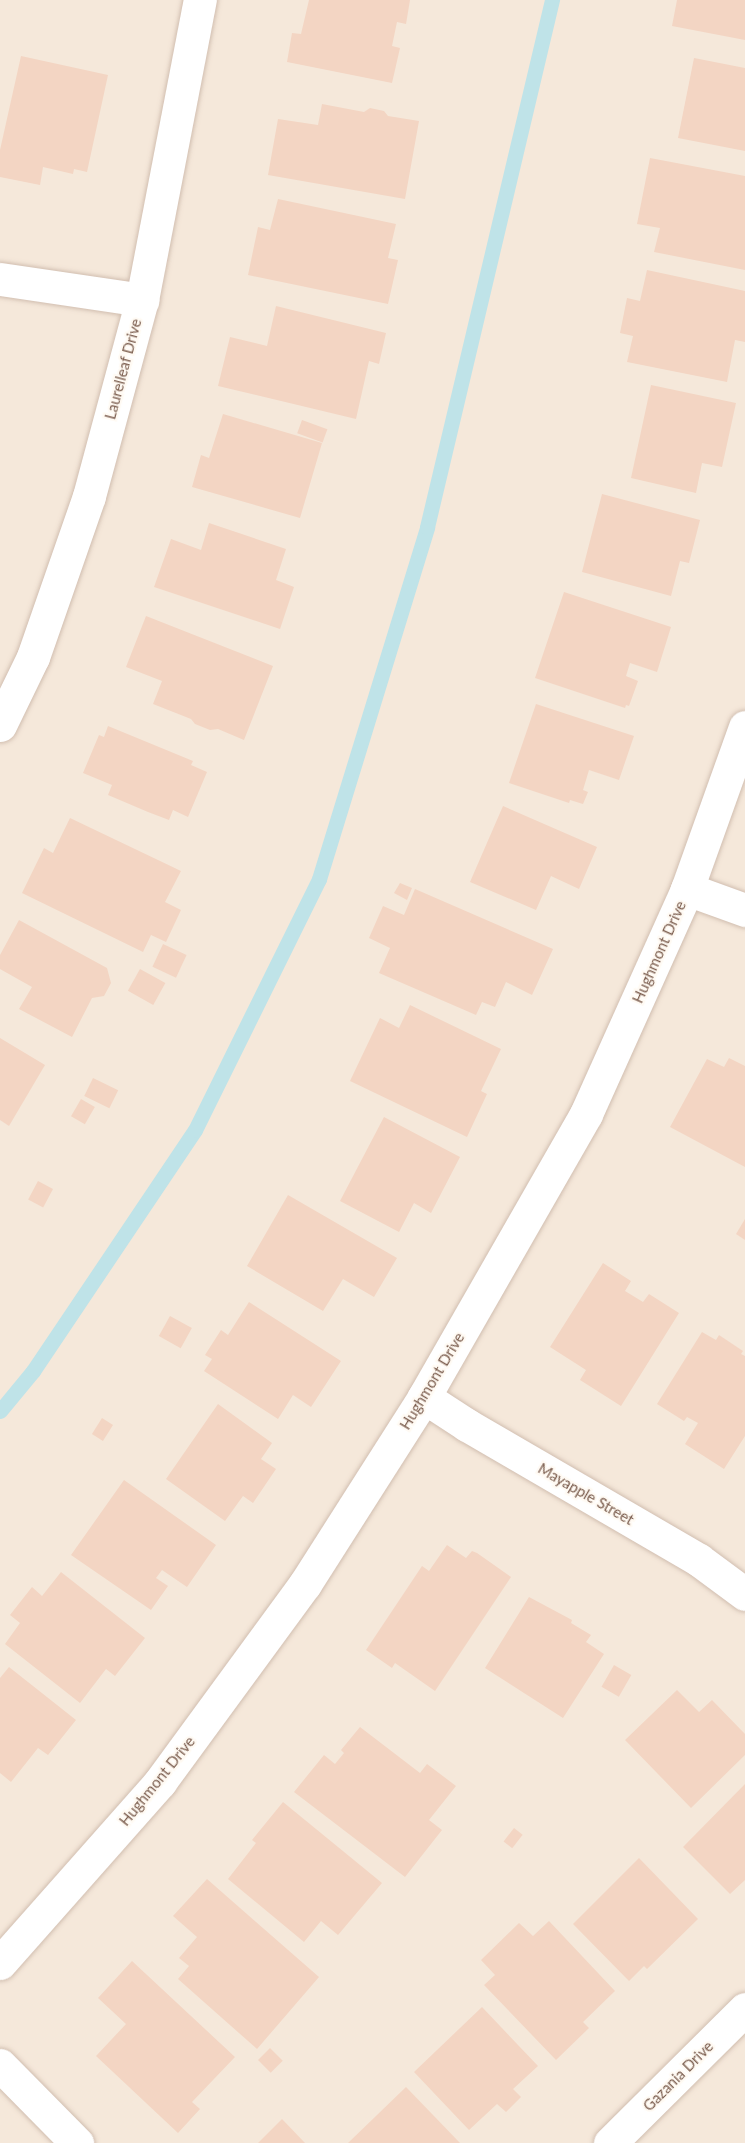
<!DOCTYPE html>
<html>
<head>
<meta charset="utf-8">
<style>
  body { margin:0 }
  #map { position:relative; width:745px; height:2143px; overflow:hidden; background:#fdf6ec; font-family:Lato,sans-serif }
  div>[style] { position:absolute }
  .residential>* { inset:0; background:#f5e8da; transform-origin:0 0 }
  .stream>* { height:15px; margin:-7.5px; padding:0 7.5px; transform-origin:7.5px; border-radius:7.5px; background:#bfe3e8 }
  .building>* { inset:0; background:#f3d5c3; transform-origin:0 0 }
  .roads { filter:drop-shadow(0 0 2px #d1beb0) drop-shadow(0 0 2px #d1beb0) }
  .street>* { height:33px; margin:-16.5px; padding:0 16.5px; transform-origin:16.5px; border-radius:16.5px; background:#fff }
  span { translate:-50% -50%; white-space:nowrap; text-align:center; line-height:1.15; -webkit-text-stroke:4.5px #fffaf3; paint-order:stroke }
  .street-label { font-size:15px; color:#7a5c4d }
</style>
</head>
<body>
<div id="map">
  <div class="residential">
    <i style="left:0;top:0;width:745px;height:2143px"></i>
  </div>
  <div class="stream">
    <i style="left:0;top:1411px;width:52px;rotate:-50.5deg"></i>
    <i style="left:33px;top:1371px;width:290px;rotate:-56.1deg"></i>
    <i style="left:195px;top:1130px;width:280px;rotate:-63.7deg"></i>
    <i style="left:319px;top:879px;width:368px;rotate:-72.9deg"></i>
    <i style="left:427px;top:527px;width:542px;rotate:-76.66deg"></i>
  </div>
  <div class="building">
    <i style="clip-path:polygon(309px 0,410px 0,406px 24px,397px 22px,392px 46px,400px 48px,392px 83px,287px 62px,292px 33px,301px 34px)"></i>
    <i style="clip-path:polygon(677px 0,745px 0,745px 40px,672px 26px)"></i>
    <i style="clip-path:polygon(21px 56px,108px 75px,87px 172px,74px 169px,73px 174px,43px 167px,40px 185px,0 177px,0 150px)"></i>
    <i style="clip-path:polygon(694px 58px,745px 68px,745px 151px,678px 138px)"></i>
    <i style="clip-path:polygon(322px 104px,364px 112px,370px 108px,384px 111px,388px 116px,419px 121px,405px 199px,268px 175px,278px 119px,318px 125px)"></i>
    <i style="clip-path:polygon(650px 158px,745px 176px,745px 270px,654px 252px,660px 228px,637px 224px)"></i>
    <i style="clip-path:polygon(278px 199px,396px 224px,388px 258px,398px 260px,388px 304px,248px 275px,258px 227px,270px 230px)"></i>
    <i style="clip-path:polygon(647px 270px,745px 291px,745px 342px,735px 340px,727px 382px,627px 362px,633px 336px,620px 333px,627px 298px,640px 301px)"></i>
    <i style="clip-path:polygon(276px 306px,386px 333px,379px 364px,369px 361px,356px 419px,218px 386px,230px 337px,267px 346px)"></i>
    <i style="clip-path:polygon(651px 385px,736px 403px,722px 467px,702px 463px,696px 493px,631px 478px)"></i>
    <i style="clip-path:polygon(223px 414px,322px 443px,300px 518px,192px 487px,201px 455px,209px 458px)"></i>
    <i style="left:302px;top:420px;width:27px;height:14px;rotate:20deg"></i>
    <i style="clip-path:polygon(602px 494px,700px 520px,689px 563px,680px 561px,671px 596px,582px 572px)"></i>
    <i style="clip-path:polygon(209px 523px,286px 549px,276px 580px,294px 587px,280px 629px,154px 587px,171px 539px,201px 550px)"></i>
    <i style="clip-path:polygon(564px 592px,671px 627px,657px 672px,630px 663px,626px 676px,638px 681px,629px 706px,626px 705px,625px 708px,535px 678px)"></i>
    <i style="clip-path:polygon(146px 616px,273px 666px,244px 740px,218px 729px,210px 730px,195px 724px,191px 719px,153px 704px,162px 681px,126px 667px)"></i>
    <i style="clip-path:polygon(536px 704px,634px 736px,619px 780px,589px 770px,583px 790px,588px 792px,583px 804px,570px 800px,569px 803px,509px 783px)"></i>
    <i style="clip-path:polygon(108px 726px,193px 761px,191px 765px,207px 772px,188px 817px,173px 810px,169px 820px,148px 812px,108px 795px,112px 785px,83px 773px,99px 735px,104px 737px)"></i>
    <i style="clip-path:polygon(503px 806px,597px 847px,579px 889px,551px 876px,536px 910px,470px 882px)"></i>
    <i style="clip-path:polygon(70px 818px,181px 871px,165px 902px,181px 910px,166px 942px,151px 935px,143px 952px,22px 893px,44px 848px,53px 853px)"></i>
    <i style="clip-path:polygon(400px 883px,412px 888px,407px 900px,394px 893px)"></i>
    <i style="clip-path:polygon(415px 889px,553px 949px,532px 995px,506px 982px,495px 1007px,482px 1002px,476px 1015px,379px 973px,390px 948px,369px 938px,383px 906px,404px 915px)"></i>
    <i style="clip-path:polygon(19px 920px,107px 968px,111px 983px,104px 996px,92px 998px,72px 1037px,19px 1009px,32px 987px,0 969px,0 955px)"></i>
    <i style="left:163px;top:944px;width:26px;height:25px;rotate:25deg"></i>
    <i style="left:140px;top:969px;width:29px;height:25px;rotate:29deg"></i>
    <i style="clip-path:polygon(410px 1005px,501px 1049px,481px 1091px,487px 1094px,467px 1137px,350px 1081px,380px 1018px,399px 1028px)"></i>
    <i style="clip-path:polygon(0 1038px,45px 1065px,9px 1126px,0 1120px)"></i>
    <i style="clip-path:polygon(729px 1058px,745px 1066px,745px 1167px,670px 1127px,707px 1059px,724px 1067px)"></i>
    <i style="left:93px;top:1078px;width:28px;height:20px;rotate:26deg"></i>
    <i style="left:81px;top:1099px;width:16px;height:20px;rotate:30deg"></i>
    <i style="clip-path:polygon(384px 1117px,460px 1157px,431px 1213px,414px 1203px,399px 1232px,340px 1201px)"></i>
    <i style="left:38px;top:1181px;width:17px;height:21px;rotate:28deg"></i>
    <i style="clip-path:polygon(288px 1195px,397px 1258px,374px 1297px,343px 1279px,323px 1311px,247px 1266px)"></i>
    <i style="clip-path:polygon(745px 1219px,745px 1240px,736px 1234px)"></i>
    <i style="clip-path:polygon(603px 1263px,631px 1281px,625px 1291px,643px 1302px,649px 1294px,679px 1313px,621px 1406px,580px 1380px,586px 1370px,550px 1347px)"></i>
    <i style="clip-path:polygon(249px 1302px,341px 1361px,311px 1407px,293px 1395px,278px 1419px,204px 1371px,212px 1359px,205px 1355px,221px 1330px,228px 1335px)"></i>
    <i style="left:170px;top:1316px;width:25px;height:23px;rotate:29deg"></i>
    <i style="clip-path:polygon(702px 1332px,716px 1340px,719px 1335px,743px 1351px,741px 1354px,745px 1356px,745px 1436px,724px 1469px,685px 1444px,698px 1423px,687px 1417px,684px 1421px,657px 1404px)"></i>
    <i style="clip-path:polygon(218px 1404px,272px 1443px,261px 1459px,276px 1469px,253px 1503px,243px 1496px,225px 1521px,166px 1479px)"></i>
    <i style="left:102px;top:1418px;width:13px;height:19px;rotate:32deg"></i>
    <i style="clip-path:polygon(124px 1480px,216px 1545px,187px 1587px,162px 1570px,156px 1578px,168px 1586px,151px 1610px,71px 1555px)"></i>
    <i style="clip-path:polygon(447px 1545px,466px 1558px,472px 1551px,477px 1553px,511px 1577px,435px 1691px,395px 1663px,392px 1668px,366px 1650px,422px 1566px,429px 1571px)"></i>
    <i style="clip-path:polygon(61px 1572px,145px 1638px,115px 1676px,106px 1669px,80px 1703px,5px 1644px,20px 1623px,10px 1615px,32px 1587px,42px 1596px)"></i>
    <i style="clip-path:polygon(529px 1597px,572px 1620px,571px 1623px,591px 1635px,586px 1642px,604px 1654px,563px 1718px,485px 1668px)"></i>
    <i style="left:614px;top:1665px;width:20px;height:25px;rotate:30deg"></i>
    <i style="clip-path:polygon(9px 1667px,76px 1720px,48px 1755px,38px 1748px,11px 1782px,0 1773px,0 1678px)"></i>
    <i style="clip-path:polygon(677px 1690px,699px 1712px,712px 1700px,745px 1734px,745px 1755px,691px 1808px,625px 1740px)"></i>
    <i style="clip-path:polygon(360px 1727px,420px 1773px,427px 1764px,456px 1786px,429px 1820px,442px 1830px,405px 1877px,294px 1792px,324px 1755px,335px 1764px,344px 1753px,341px 1750px)"></i>
    <i style="clip-path:polygon(745px 1784px,745px 1880px,730px 1894px,683px 1847px)"></i>
    <i style="clip-path:polygon(283px 1802px,382px 1883px,338px 1935px,321px 1921px,304px 1942px,228px 1879px,256px 1843px,252px 1840px)"></i>
    <i style="left:514px;top:1828px;width:11px;height:17px;rotate:38deg"></i>
    <i style="clip-path:polygon(639px 1858px,698px 1919px,647px 1969px,644px 1966px,629px 1981px,573px 1924px)"></i>
    <i style="clip-path:polygon(207px 1879px,319px 1977px,257px 2049px,178px 1979px,189px 1966px,179px 1958px,197px 1937px,173px 1916px)"></i>
    <i style="clip-path:polygon(549px 1921px,615px 1991px,583px 2022px,589px 2028px,556px 2060px,484px 1985px,495px 1975px,481px 1960px,519px 1923px,533px 1936px)"></i>
    <i style="clip-path:polygon(132px 1961px,235px 2057px,192px 2102px,200px 2109px,178px 2133px,96px 2056px,126px 2024px,98px 1998px)"></i>
    <i style="clip-path:polygon(482px 2007px,538px 2066px,513px 2089px,521px 2097px,506px 2112px,497px 2104px,469px 2130px,414px 2072px)"></i>
    <i style="left:270px;top:2048px;width:18px;height:17px;rotate:45deg"></i>
    <i style="clip-path:polygon(406px 2087px,460px 2143px,348px 2143px)"></i>
    <i style="clip-path:polygon(282px 2119px,305px 2143px,258px 2143px)"></i>
  </div>
  <div class="roads">
    <div class="street">
      <i style="left:0;top:279px;width:144px;rotate:8.4deg"></i>
      <i style="left:0;top:725px;width:76px;rotate:-64.1deg"></i>
      <i style="left:33px;top:657px;width:170px;rotate:-70.8deg"></i>
      <i style="left:89px;top:496px;width:203px;rotate:-74.9deg"></i>
      <i style="left:142px;top:300px;width:306px;rotate:-79.1deg"></i>
      <i style="left:687px;top:889px;width:62px;rotate:19.9deg"></i>
      <i style="left:424px;top:1397px;width:51px;rotate:33.1deg"></i>
      <i style="left:467px;top:1425px;width:268px;rotate:30.2deg"></i>
      <i style="left:699px;top:1560px;width:57px;rotate:36.5deg"></i>
      <i style="left:0;top:1963px;width:242px;rotate:-48.5deg"></i>
      <i style="left:160px;top:1782px;width:245px;rotate:-53.8deg"></i>
      <i style="left:305px;top:1584px;width:222px;rotate:-57.5deg"></i>
      <i style="left:424px;top:1397px;width:326px;rotate:-60.2deg"></i>
      <i style="left:586px;top:1114px;width:247px;rotate:-65.8deg"></i>
      <i style="left:687px;top:889px;width:172px;rotate:-70.3deg"></i>
      <i style="left:0;top:2065px;width:110px;rotate:45.4deg"></i>
      <i style="left:610px;top:2143px;width:190px;rotate:-44.8deg"></i>
    </div>
  </div>
  <div class="street-label">
    <span style="left:123px;top:369px;rotate:-75deg">Laurelleaf Drive</span>
    <span style="left:659px;top:952px;rotate:-66deg">Hughmont Drive</span>
    <span style="left:432px;top:1381px;rotate:-59deg">Hughmont Drive</span>
    <span style="left:586px;top:1494px;rotate:30deg">Mayapple Street</span>
    <span style="left:157px;top:1781px;rotate:-51deg">Hughmont Drive</span>
    <span style="left:678px;top:2076px;rotate:-45deg">Gazania Drive</span>
  </div>
</div>
</body>
</html>
